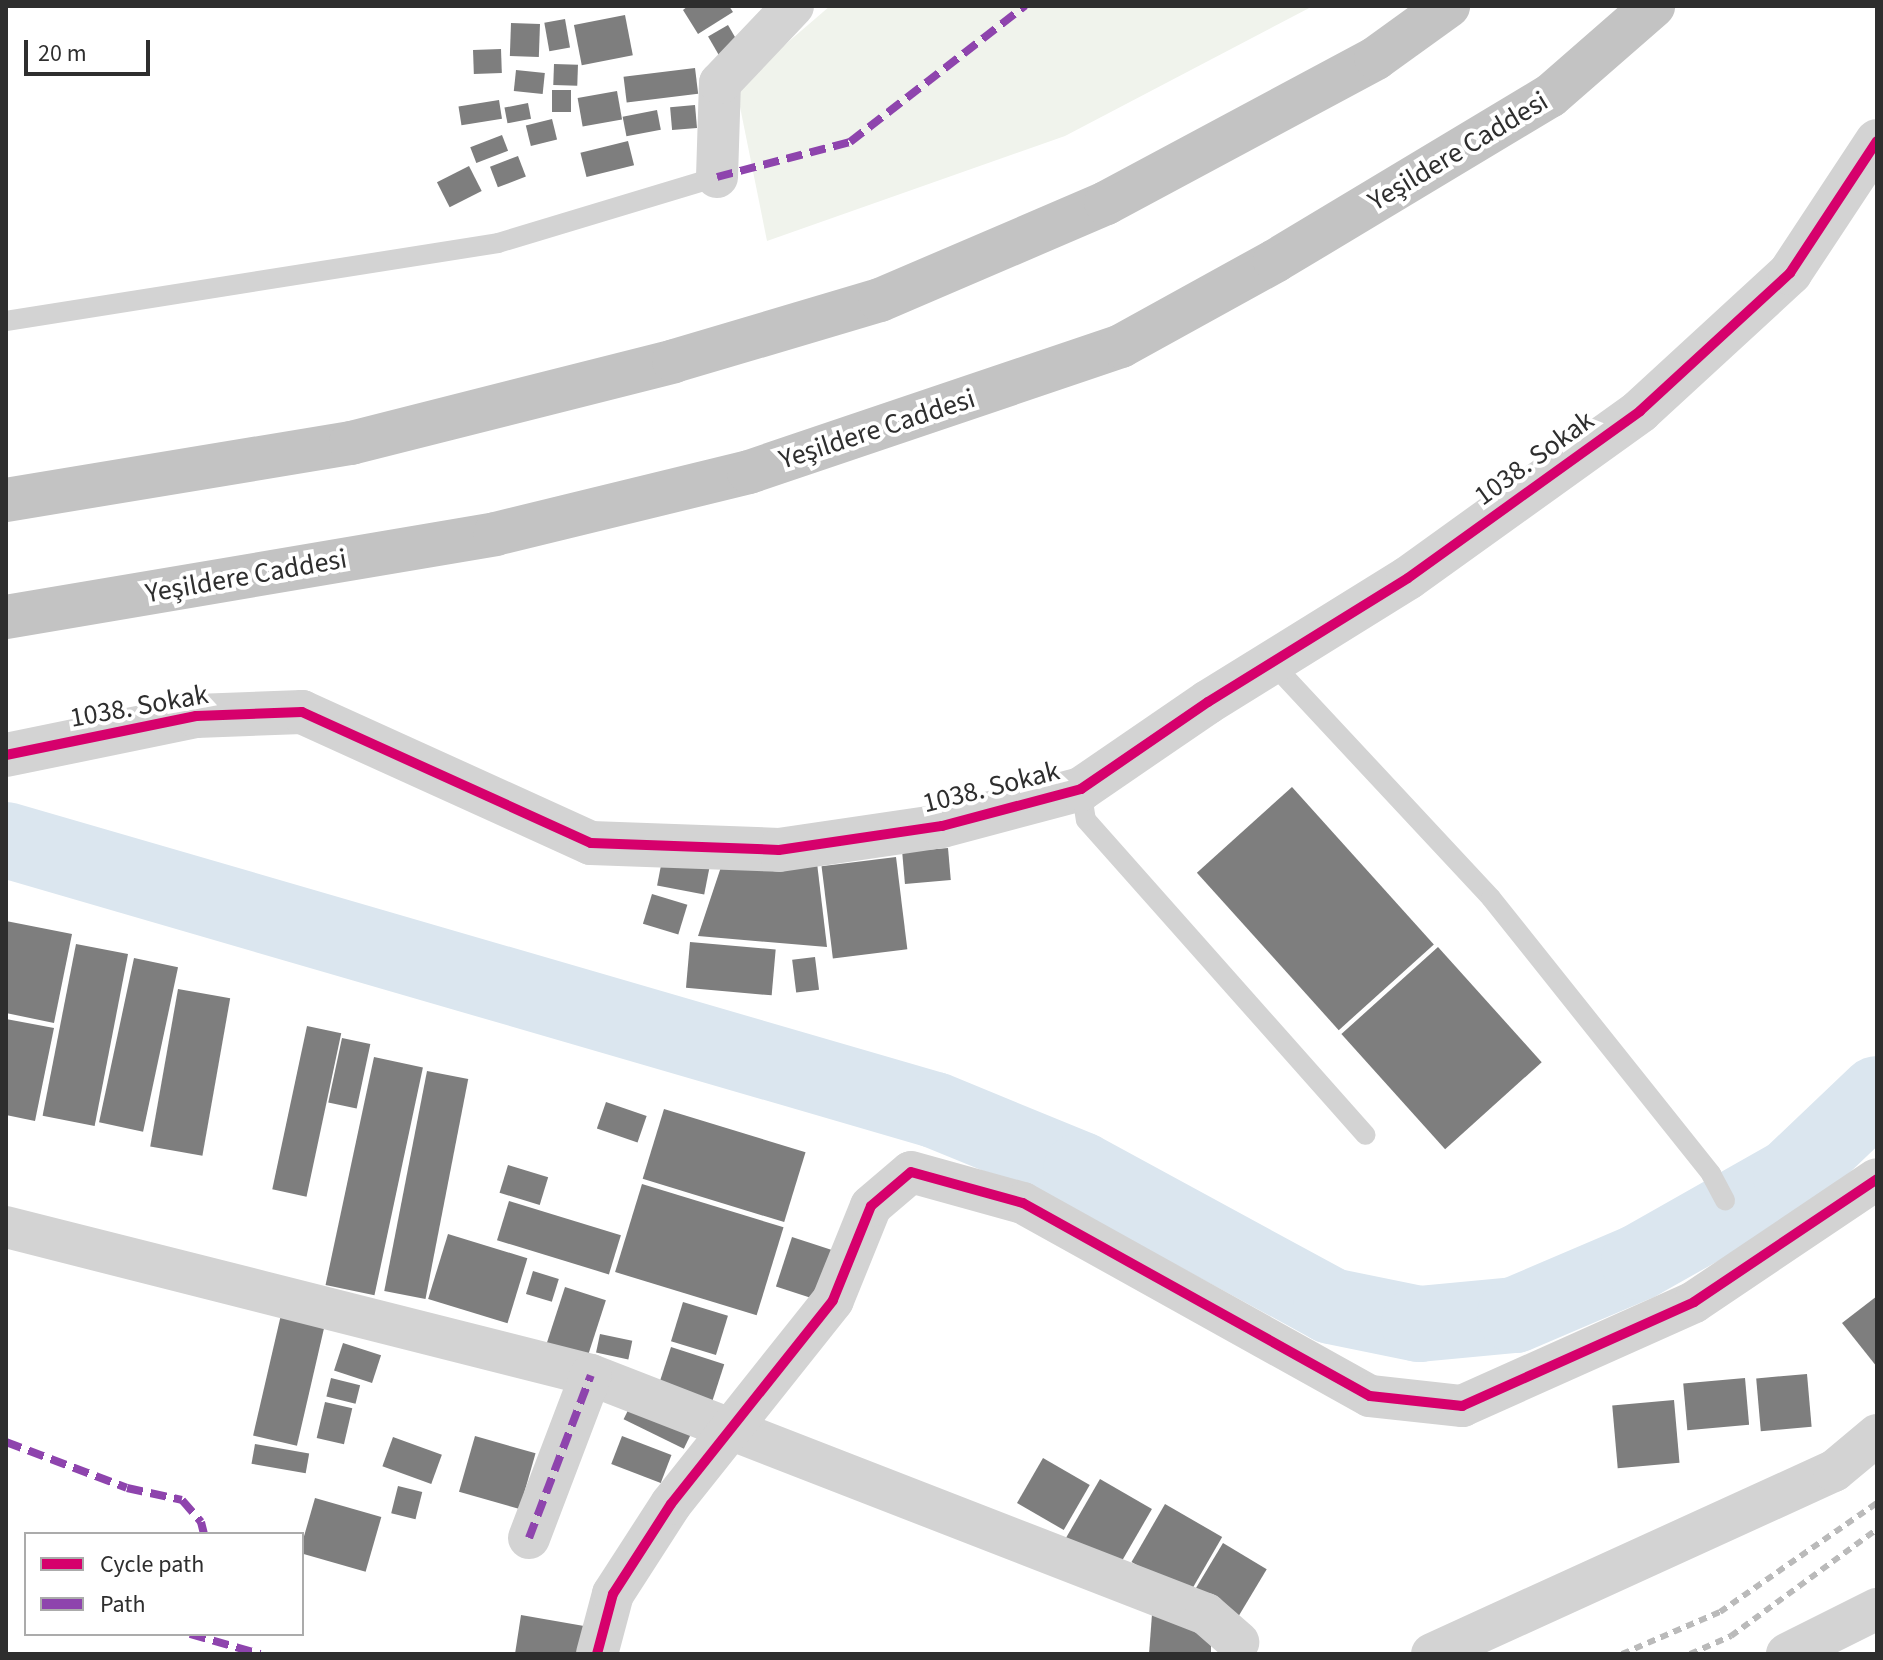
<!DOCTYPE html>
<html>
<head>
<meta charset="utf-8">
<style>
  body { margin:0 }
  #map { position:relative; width:1883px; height:1660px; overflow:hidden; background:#fff; font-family:"Source Sans 3",sans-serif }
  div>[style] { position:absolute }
  .green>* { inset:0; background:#f0f3ec }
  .river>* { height:76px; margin:-38px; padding:0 38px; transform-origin:38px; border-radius:38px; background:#dbe6ef }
  .building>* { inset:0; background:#7e7e7e; transform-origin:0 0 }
  .service>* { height:20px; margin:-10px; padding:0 10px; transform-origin:10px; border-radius:10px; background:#d3d3d3 }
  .minor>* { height:42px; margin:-21px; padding:0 21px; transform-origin:21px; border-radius:21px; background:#d3d3d3 }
  .tertiary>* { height:44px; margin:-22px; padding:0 22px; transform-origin:22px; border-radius:22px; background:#d3d3d3 }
  .trunk>* { height:44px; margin:-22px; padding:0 22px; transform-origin:22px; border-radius:22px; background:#c3c3c3 }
  .rail>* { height:6px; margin-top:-3px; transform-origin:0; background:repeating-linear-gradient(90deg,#bababa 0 8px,transparent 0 14px) }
  .quiet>* { height:8px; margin-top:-4px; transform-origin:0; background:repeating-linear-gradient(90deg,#8e44ad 0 16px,transparent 0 24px) }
  .cycleway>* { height:10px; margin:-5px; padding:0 5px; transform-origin:5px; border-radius:5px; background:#d6006c }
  span { translate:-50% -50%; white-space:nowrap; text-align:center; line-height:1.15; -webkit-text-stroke:8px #fff; paint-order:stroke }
  .street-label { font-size:28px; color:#2e2e2e }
  .frame { position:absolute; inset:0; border:8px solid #2e2e2e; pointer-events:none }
  .legend { position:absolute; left:24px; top:1532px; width:280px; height:104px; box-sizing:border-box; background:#fff; border:2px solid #ababab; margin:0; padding:10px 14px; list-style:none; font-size:24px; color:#2e2e2e }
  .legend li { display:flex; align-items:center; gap:16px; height:40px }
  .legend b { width:40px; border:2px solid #ababab }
  .scale { position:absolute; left:24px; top:40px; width:126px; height:36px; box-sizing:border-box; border:4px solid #2e2e2e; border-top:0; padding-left:10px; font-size:24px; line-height:28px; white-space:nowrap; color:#2e2e2e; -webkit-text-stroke:6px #fff; paint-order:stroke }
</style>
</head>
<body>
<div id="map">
  <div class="green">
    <i style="clip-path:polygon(830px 6px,1313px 6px,1065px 136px,767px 241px,736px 87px)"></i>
  </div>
  <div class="river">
    <i style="left:6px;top:840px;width:967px;rotate:16.21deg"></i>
    <i style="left:935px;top:1110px;width:158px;rotate:22.3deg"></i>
    <i style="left:1081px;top:1170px;width:285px;rotate:28.5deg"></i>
    <i style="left:1331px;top:1306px;width:90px;rotate:11.6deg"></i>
    <i style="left:1419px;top:1324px;width:96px;rotate:-5.4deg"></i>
    <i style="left:1515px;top:1315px;width:135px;rotate:-23.1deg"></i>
    <i style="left:1639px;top:1262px;width:175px;rotate:-29.5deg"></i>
    <i style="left:1791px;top:1176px;width:119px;rotate:-43.6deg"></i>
  </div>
  <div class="building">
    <i style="clip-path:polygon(688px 6px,729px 6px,733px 12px,698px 34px,683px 10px)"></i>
    <i style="left:625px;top:15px;width:41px;height:52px;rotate:79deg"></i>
    <i style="left:565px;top:19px;width:29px;height:21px;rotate:80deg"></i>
    <i style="left:511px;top:23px;width:29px;height:33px;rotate:2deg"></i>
    <i style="left:728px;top:25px;width:22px;height:23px;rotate:60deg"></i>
    <i style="left:501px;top:49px;width:24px;height:28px;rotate:88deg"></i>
    <i style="left:554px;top:64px;width:24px;height:21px;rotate:2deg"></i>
    <i style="left:695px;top:68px;width:26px;height:72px;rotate:83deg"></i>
    <i style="left:516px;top:70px;width:29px;height:21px;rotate:6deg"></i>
    <i style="left:552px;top:90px;width:19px;height:22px"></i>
    <i style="left:617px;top:91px;width:29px;height:40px;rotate:80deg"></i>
    <i style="left:499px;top:100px;width:19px;height:41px;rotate:81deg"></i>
    <i style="left:528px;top:103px;width:16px;height:24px;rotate:79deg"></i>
    <i style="left:695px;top:105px;width:23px;height:25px;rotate:85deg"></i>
    <i style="left:657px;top:110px;width:20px;height:35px;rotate:79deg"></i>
    <i style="left:552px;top:119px;width:21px;height:27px;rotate:76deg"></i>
    <i style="left:502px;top:135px;width:17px;height:34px;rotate:69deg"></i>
    <i style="left:628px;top:141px;width:25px;height:49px;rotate:76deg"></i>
    <i style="left:518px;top:156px;width:22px;height:30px;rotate:69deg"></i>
    <i style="left:469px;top:166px;width:28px;height:36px;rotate:63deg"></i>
    <i style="left:1292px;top:787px;width:212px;height:128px;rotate:48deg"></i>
    <i style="left:948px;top:848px;width:32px;height:46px;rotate:85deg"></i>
    <i style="left:663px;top:855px;width:48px;height:31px;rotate:11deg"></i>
    <i style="left:896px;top:857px;width:93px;height:75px;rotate:83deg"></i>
    <i style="clip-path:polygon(817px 863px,827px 947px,698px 936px,721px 867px)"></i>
    <i style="left:652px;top:894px;width:37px;height:31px;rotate:17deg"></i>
    <i style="clip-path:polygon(6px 921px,72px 934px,54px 1023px,6px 1013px)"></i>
    <i style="left:690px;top:942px;width:86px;height:46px;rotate:5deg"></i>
    <i style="left:76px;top:944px;width:53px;height:175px;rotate:11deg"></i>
    <i style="left:1438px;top:947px;width:155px;height:130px;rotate:48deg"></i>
    <i style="left:815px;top:957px;width:33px;height:23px;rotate:83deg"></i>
    <i style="left:134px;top:958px;width:45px;height:168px;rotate:12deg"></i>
    <i style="left:178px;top:989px;width:53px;height:160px;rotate:10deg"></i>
    <i style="clip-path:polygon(6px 1019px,54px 1028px,35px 1121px,6px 1115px)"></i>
    <i style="left:307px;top:1026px;width:35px;height:167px;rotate:12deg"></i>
    <i style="left:342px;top:1038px;width:29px;height:66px;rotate:12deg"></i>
    <i style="left:374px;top:1057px;width:50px;height:233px;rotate:12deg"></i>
    <i style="left:427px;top:1071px;width:42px;height:224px;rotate:11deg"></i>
    <i style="left:606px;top:1102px;width:43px;height:28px;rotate:19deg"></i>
    <i style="left:664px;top:1109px;width:148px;height:73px;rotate:17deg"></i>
    <i style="left:508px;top:1165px;width:42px;height:29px;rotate:17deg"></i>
    <i style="left:642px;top:1184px;width:148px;height:92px;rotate:17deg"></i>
    <i style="left:509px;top:1201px;width:117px;height:41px;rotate:17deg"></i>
    <i style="left:448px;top:1234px;width:83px;height:68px;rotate:17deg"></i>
    <i style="left:792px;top:1237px;width:46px;height:52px;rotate:18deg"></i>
    <i style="left:533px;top:1271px;width:27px;height:24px;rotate:17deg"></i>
    <i style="left:565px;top:1287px;width:43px;height:68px;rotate:18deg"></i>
    <i style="clip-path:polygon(1877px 1296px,1877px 1367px,1842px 1323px)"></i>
    <i style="left:683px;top:1302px;width:47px;height:41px;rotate:17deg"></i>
    <i style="left:283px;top:1306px;width:45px;height:133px;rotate:13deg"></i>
    <i style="left:600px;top:1334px;width:33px;height:19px;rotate:12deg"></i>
    <i style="left:343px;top:1343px;width:40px;height:29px;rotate:18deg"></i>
    <i style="left:671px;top:1347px;width:56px;height:38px;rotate:18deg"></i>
    <i style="left:1807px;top:1374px;width:53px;height:51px;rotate:85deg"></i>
    <i style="left:331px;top:1378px;width:30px;height:19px;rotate:14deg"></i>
    <i style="left:1745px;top:1378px;width:47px;height:62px;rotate:85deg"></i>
    <i style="left:635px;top:1396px;width:67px;height:26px;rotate:26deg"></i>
    <i style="left:1674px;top:1400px;width:63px;height:62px;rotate:85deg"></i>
    <i style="left:325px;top:1402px;width:28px;height:37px;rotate:13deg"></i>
    <i style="left:475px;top:1436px;width:63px;height:58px;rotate:16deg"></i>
    <i style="left:622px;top:1436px;width:53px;height:30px;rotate:21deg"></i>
    <i style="left:393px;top:1437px;width:52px;height:31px;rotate:20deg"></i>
    <i style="left:255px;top:1444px;width:55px;height:20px;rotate:10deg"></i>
    <i style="left:1043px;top:1458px;width:54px;height:52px;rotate:30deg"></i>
    <i style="left:1100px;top:1479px;width:60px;height:74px;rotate:30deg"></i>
    <i style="left:398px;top:1486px;width:25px;height:28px;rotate:14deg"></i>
    <i style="left:315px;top:1498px;width:69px;height:57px;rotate:16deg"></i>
    <i style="left:1165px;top:1504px;width:66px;height:67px;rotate:30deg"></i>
    <i style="left:1223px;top:1543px;width:51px;height:67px;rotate:31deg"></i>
    <i style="clip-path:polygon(1153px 1601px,1211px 1621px,1211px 1654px,1149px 1654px)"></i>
    <i style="clip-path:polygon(521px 1615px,584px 1626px,579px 1654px,515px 1654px)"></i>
  </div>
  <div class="service">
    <i style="left:6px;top:321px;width:498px;rotate:-9deg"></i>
    <i style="left:498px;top:243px;width:229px;rotate:-16.8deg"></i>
    <i style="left:1272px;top:663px;width:321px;rotate:47deg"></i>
    <i style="left:1491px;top:898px;width:353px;rotate:51.4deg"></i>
    <i style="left:1711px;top:1174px;width:30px;rotate:62deg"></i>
    <i style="left:1081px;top:789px;width:31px;rotate:81deg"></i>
    <i style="left:1086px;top:820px;width:421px;rotate:48.4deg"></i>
  </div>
  <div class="minor">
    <i style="left:717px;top:177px;width:94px;rotate:-88.2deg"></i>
    <i style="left:720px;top:83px;width:106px;rotate:-46.5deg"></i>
    <i style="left:6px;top:1227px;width:603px;rotate:14.2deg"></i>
    <i style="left:591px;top:1375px;width:660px;rotate:21.24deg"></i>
    <i style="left:1206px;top:1614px;width:43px;rotate:41.2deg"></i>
    <i style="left:529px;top:1538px;width:174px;rotate:-69.2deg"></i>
    <i style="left:597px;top:1654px;width:62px;rotate:-75.1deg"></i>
    <i style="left:613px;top:1594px;width:107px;rotate:-57.2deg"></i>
    <i style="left:671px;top:1504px;width:260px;rotate:-51.5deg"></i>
    <i style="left:833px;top:1300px;width:101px;rotate:-68deg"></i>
    <i style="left:871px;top:1206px;width:52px;rotate:-40.4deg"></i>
    <i style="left:911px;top:1172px;width:116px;rotate:15.5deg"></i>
    <i style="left:1023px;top:1203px;width:397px;rotate:29.1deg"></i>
    <i style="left:1370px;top:1396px;width:93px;rotate:6.2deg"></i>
    <i style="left:1462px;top:1406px;width:254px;rotate:-24.1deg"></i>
    <i style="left:1694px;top:1302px;width:220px;rotate:-33.9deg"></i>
    <i style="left:1432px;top:1654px;width:442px;rotate:-24.5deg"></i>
    <i style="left:1834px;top:1471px;width:56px;rotate:-39.9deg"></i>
    <i style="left:1787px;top:1654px;width:101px;rotate:-26.6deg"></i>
  </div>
  <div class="tertiary">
    <i style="left:6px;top:755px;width:194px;rotate:-11.6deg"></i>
    <i style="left:196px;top:716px;width:106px;rotate:-2.2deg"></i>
    <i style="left:302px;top:712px;width:317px;rotate:24.4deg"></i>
    <i style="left:591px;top:843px;width:188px;rotate:2.1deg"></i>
    <i style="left:779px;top:850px;width:165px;rotate:-8.4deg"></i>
    <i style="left:942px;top:826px;width:144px;rotate:-14.9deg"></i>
    <i style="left:1081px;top:789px;width:154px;rotate:-34.4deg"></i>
    <i style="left:1208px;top:702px;width:235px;rotate:-31.8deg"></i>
    <i style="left:1408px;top:578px;width:286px;rotate:-35.7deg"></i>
    <i style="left:1640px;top:411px;width:204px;rotate:-42.6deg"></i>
    <i style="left:1790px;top:273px;width:158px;rotate:-56.6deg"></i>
  </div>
  <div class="trunk">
    <i style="left:6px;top:500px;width:350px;rotate:-9.4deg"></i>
    <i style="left:351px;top:443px;width:333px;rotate:-14.2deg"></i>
    <i style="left:674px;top:361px;width:215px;rotate:-16.5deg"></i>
    <i style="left:880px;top:300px;width:246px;rotate:-23.2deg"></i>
    <i style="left:1106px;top:203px;width:306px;rotate:-28.2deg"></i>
    <i style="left:1376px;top:58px;width:89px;rotate:-35.8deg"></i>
    <i style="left:6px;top:617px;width:496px;rotate:-9.6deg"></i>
    <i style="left:495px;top:534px;width:261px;rotate:-13.7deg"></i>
    <i style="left:749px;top:472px;width:393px;rotate:-18.7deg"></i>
    <i style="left:1121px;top:346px;width:176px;rotate:-28.9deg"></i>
    <i style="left:1275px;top:261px;width:321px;rotate:-31deg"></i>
    <i style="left:1550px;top:96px;width:137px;rotate:-41.1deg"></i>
  </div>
  <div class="rail">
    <i style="left:1622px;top:1654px;width:107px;rotate:-23.2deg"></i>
    <i style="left:1720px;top:1612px;width:191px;rotate:-34.8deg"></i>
    <i style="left:1690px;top:1654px;width:45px;rotate:-23.7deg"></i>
    <i style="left:1731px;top:1636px;width:181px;rotate:-36.2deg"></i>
  </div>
  <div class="quiet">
    <i style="left:717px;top:177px;width:138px;rotate:-14.7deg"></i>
    <i style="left:850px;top:142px;width:222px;rotate:-37.9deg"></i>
    <i style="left:6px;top:1442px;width:129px;rotate:20.8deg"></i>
    <i style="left:127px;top:1488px;width:56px;rotate:12.3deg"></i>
    <i style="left:182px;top:1500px;width:29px;rotate:49deg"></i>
    <i style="left:201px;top:1522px;width:12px;rotate:76deg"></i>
    <i style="left:529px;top:1538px;width:174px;rotate:-69.2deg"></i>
    <i style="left:190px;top:1634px;width:73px;rotate:15.9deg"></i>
  </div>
  <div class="cycleway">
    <i style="left:6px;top:755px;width:194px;rotate:-11.6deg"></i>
    <i style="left:196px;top:716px;width:106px;rotate:-2.2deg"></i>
    <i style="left:302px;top:712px;width:317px;rotate:24.4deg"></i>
    <i style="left:591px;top:843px;width:188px;rotate:2.1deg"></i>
    <i style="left:779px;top:850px;width:165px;rotate:-8.4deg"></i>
    <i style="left:942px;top:826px;width:144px;rotate:-14.9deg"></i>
    <i style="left:1081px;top:789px;width:154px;rotate:-34.4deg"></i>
    <i style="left:1208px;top:702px;width:235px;rotate:-31.8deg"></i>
    <i style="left:1408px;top:578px;width:286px;rotate:-35.7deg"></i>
    <i style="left:1640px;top:411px;width:204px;rotate:-42.6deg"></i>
    <i style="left:1790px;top:273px;width:158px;rotate:-56.6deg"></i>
    <i style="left:597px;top:1654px;width:62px;rotate:-75.1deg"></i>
    <i style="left:613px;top:1594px;width:107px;rotate:-57.2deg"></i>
    <i style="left:671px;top:1504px;width:260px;rotate:-51.5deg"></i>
    <i style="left:833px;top:1300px;width:101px;rotate:-68deg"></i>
    <i style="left:871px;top:1206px;width:52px;rotate:-40.4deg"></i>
    <i style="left:911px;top:1172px;width:116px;rotate:15.5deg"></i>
    <i style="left:1023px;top:1203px;width:397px;rotate:29.1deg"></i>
    <i style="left:1370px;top:1396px;width:93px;rotate:6.2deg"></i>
    <i style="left:1462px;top:1406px;width:254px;rotate:-24.1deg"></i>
    <i style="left:1694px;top:1302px;width:220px;rotate:-33.9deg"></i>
  </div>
  <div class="street-label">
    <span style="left:1458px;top:151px;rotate:-31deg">Yeşildere Caddesi</span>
    <span style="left:877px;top:429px;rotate:-18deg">Yeşildere Caddesi</span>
    <span style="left:1534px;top:458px;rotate:-36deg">1038. Sokak</span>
    <span style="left:246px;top:576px;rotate:-10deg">Yeşildere Caddesi</span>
    <span style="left:139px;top:706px;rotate:-10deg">1038. Sokak</span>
    <span style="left:991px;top:787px;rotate:-14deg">1038. Sokak</span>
  </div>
  <div class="frame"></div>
  <ul class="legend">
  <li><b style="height:10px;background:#d6006c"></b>Cycle path</li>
  <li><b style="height:10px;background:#8e44ad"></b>Path</li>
  </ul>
  <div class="scale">20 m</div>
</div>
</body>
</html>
